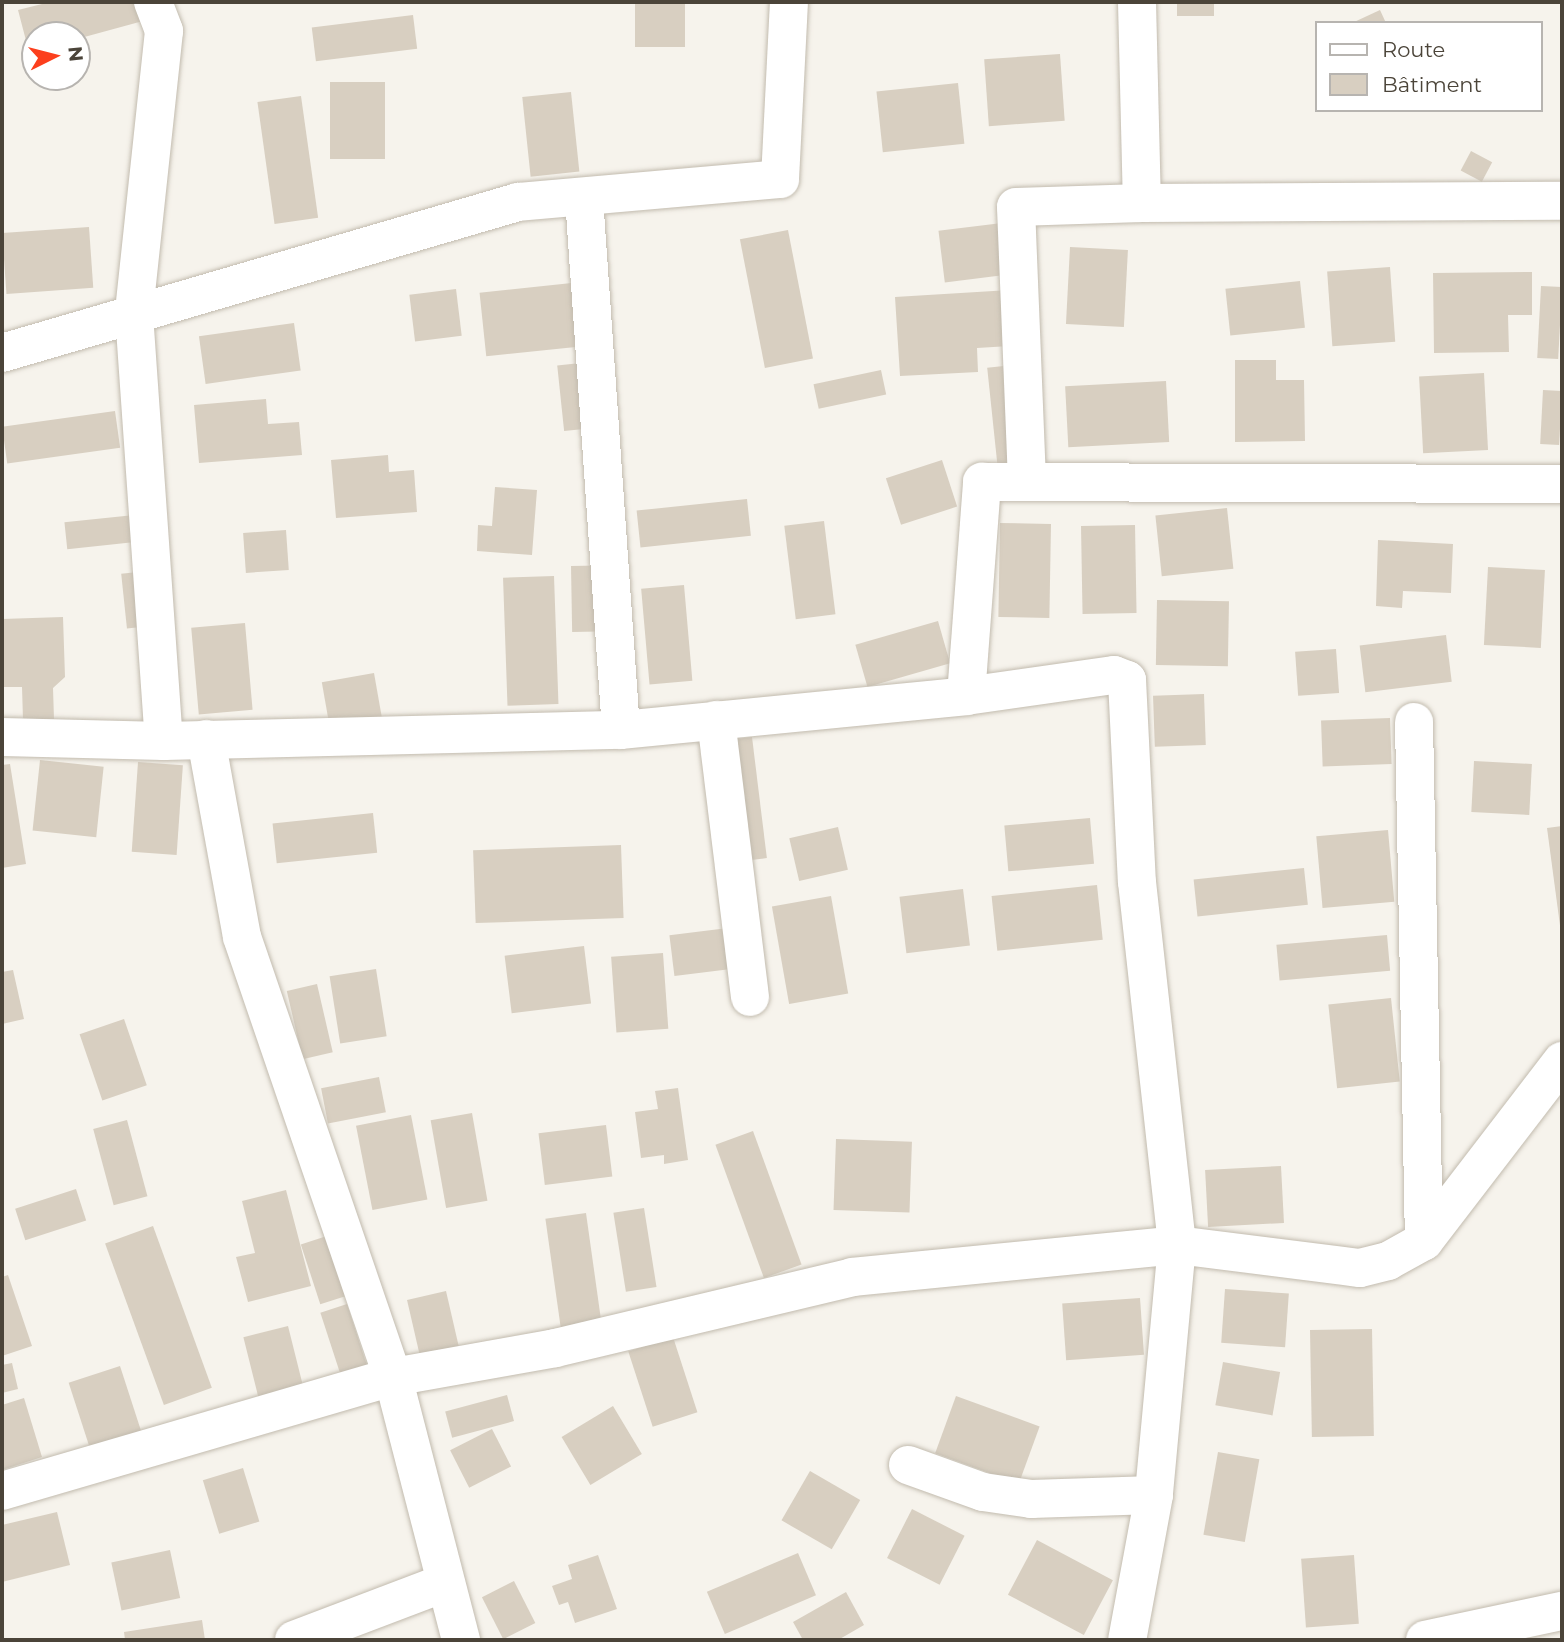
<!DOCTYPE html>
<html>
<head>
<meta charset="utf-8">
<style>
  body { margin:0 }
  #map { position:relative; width:1564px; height:1642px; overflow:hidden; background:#f6f3ec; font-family:Montserrat,sans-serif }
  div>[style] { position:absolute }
  .building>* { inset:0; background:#d8cfc1; transform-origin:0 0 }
  .roads { filter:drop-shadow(0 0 2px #c2bbae) drop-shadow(0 0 2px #c2bbae) }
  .minor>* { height:38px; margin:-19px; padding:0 19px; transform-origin:19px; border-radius:19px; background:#fff }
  span { translate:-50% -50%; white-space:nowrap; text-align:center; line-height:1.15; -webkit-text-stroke:7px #fff; paint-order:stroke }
  .frame { position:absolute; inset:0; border:4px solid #4b4439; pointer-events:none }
  .legend { position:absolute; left:1315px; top:21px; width:228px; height:91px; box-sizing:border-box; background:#fff; border:2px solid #b7b4b0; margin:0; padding:9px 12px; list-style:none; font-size:21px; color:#4b4439 }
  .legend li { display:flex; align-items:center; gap:14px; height:35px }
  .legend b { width:35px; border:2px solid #b7b4b0 }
  .north { position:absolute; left:21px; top:21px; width:70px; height:70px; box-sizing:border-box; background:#fff; border:2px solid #b7b4b0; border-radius:50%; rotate:84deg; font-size:19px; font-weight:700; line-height:28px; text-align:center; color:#4b4439 }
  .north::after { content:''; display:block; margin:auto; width:24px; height:32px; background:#fc3f1d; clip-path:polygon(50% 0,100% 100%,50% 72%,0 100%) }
</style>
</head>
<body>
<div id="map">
  <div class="building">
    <i style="clip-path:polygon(50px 2px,138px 2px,143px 21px,77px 39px,77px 35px,35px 35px,35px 50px,29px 52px,18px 10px)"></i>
    <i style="left:635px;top:2px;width:50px;height:45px"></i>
    <i style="left:1177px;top:2px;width:37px;height:14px"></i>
    <i style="clip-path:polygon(1380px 10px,1386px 23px,1352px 23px)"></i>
    <i style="left:413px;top:15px;width:34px;height:102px;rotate:83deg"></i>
    <i style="left:1060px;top:54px;width:67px;height:76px;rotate:86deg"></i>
    <i style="left:330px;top:82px;width:55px;height:77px"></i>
    <i style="left:958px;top:83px;width:61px;height:82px;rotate:84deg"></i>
    <i style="left:571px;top:92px;width:80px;height:49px;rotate:84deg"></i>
    <i style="left:301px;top:96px;width:123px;height:44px;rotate:82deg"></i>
    <i style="left:1471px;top:151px;width:24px;height:22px;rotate:28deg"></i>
    <i style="left:1002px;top:223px;width:52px;height:64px;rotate:83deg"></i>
    <i style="left:89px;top:227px;width:61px;height:87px;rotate:86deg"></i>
    <i style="left:788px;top:230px;width:131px;height:49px;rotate:79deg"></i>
    <i style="left:1070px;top:247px;width:58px;height:77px;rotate:3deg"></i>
    <i style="left:1390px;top:267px;width:75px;height:63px;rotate:86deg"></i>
    <i style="clip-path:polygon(1532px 272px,1532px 315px,1508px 315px,1509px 352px,1434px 353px,1433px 273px)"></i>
    <i style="left:1300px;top:281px;width:47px;height:75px;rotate:84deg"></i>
    <i style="left:581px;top:282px;width:64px;height:102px;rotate:84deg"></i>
    <i style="left:1541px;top:286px;width:21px;height:72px;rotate:3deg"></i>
    <i style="left:456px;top:289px;width:47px;height:47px;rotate:83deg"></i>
    <i style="clip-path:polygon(1025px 289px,1028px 345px,977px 348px,978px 372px,900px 376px,895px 297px)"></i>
    <i style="left:294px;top:323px;width:48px;height:96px;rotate:82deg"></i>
    <i style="clip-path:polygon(1235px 360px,1276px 360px,1276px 380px,1304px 380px,1305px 441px,1235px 442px)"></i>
    <i style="left:599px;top:361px;width:66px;height:42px;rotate:84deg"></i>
    <i style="left:1022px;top:364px;width:98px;height:35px;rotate:84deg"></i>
    <i style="left:881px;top:370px;width:25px;height:69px;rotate:78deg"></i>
    <i style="left:1484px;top:373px;width:77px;height:65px;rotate:87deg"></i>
    <i style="left:1166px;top:381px;width:61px;height:101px;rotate:87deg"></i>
    <i style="left:1543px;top:390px;width:19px;height:54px;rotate:3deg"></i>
    <i style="clip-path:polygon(266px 399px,268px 424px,299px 422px,302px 455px,199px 463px,194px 405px)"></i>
    <i style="left:115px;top:411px;width:37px;height:114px;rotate:82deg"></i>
    <i style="clip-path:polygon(388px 455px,389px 472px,414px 470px,417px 512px,336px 518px,331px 460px)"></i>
    <i style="left:942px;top:460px;width:49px;height:59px;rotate:72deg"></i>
    <i style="clip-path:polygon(495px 487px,537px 490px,532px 555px,477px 551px,478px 525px,492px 526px)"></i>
    <i style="left:747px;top:499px;width:37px;height:111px;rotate:84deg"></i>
    <i style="left:1227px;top:508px;width:61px;height:72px;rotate:84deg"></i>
    <i style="left:144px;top:514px;width:27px;height:80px;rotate:84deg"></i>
    <i style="left:824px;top:521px;width:94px;height:40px;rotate:83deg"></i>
    <i style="left:1000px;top:523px;width:51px;height:94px;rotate:1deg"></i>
    <i style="left:1135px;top:525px;width:88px;height:54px;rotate:89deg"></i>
    <i style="left:286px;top:530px;width:40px;height:43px;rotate:86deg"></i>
    <i style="clip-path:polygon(1378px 540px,1453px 544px,1451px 593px,1403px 591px,1402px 608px,1376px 606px)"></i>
    <i style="left:625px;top:565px;width:66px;height:54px;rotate:89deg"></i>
    <i style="left:1488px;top:567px;width:57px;height:78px;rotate:3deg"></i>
    <i style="left:157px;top:570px;width:55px;height:36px;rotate:84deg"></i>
    <i style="left:554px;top:576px;width:128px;height:51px;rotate:88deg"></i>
    <i style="left:684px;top:585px;width:96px;height:43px;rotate:85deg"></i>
    <i style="left:1157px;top:600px;width:72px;height:65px;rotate:1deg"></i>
    <i style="clip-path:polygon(63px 617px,65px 677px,53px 688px,54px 719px,23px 720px,22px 687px,4px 687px,2px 619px)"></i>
    <i style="left:938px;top:621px;width:44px;height:86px;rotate:74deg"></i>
    <i style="left:245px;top:623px;width:87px;height:54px;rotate:85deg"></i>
    <i style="left:1446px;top:635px;width:47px;height:87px;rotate:83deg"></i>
    <i style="left:1336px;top:649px;width:44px;height:41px;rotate:86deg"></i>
    <i style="left:374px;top:673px;width:47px;height:53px;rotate:80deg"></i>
    <i style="left:1204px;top:694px;width:51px;height:51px;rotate:88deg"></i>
    <i style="left:1390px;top:718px;width:46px;height:69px;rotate:88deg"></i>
    <i style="left:752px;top:737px;width:122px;height:31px;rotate:83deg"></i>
    <i style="left:40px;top:760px;width:64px;height:71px;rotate:6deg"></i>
    <i style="left:1474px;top:761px;width:58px;height:51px;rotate:3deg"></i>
    <i style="left:138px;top:762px;width:45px;height:90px;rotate:4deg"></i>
    <i style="clip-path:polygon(10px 764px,26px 864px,2px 868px,2px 765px)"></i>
    <i style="left:373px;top:813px;width:40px;height:101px;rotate:84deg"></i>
    <i style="left:1090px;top:818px;width:46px;height:86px;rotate:85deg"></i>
    <i style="clip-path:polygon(1562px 826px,1562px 933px,1561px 933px,1547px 828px)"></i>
    <i style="left:838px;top:827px;width:44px;height:50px;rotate:77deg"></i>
    <i style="left:1388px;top:830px;width:72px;height:72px;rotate:85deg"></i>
    <i style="left:621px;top:845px;width:73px;height:148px;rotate:88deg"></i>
    <i style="left:1304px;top:868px;width:37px;height:111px;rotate:84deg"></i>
    <i style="left:1097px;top:885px;width:55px;height:106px;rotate:84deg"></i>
    <i style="left:963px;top:889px;width:57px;height:64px;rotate:83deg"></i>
    <i style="left:831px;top:896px;width:99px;height:60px;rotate:80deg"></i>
    <i style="left:728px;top:928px;width:41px;height:59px;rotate:83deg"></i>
    <i style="left:1387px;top:935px;width:36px;height:111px;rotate:85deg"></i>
    <i style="left:584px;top:946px;width:58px;height:80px;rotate:83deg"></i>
    <i style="left:663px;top:953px;width:76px;height:52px;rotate:86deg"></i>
    <i style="left:376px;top:969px;width:68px;height:47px;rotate:81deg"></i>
    <i style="clip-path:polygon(13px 970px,24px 1019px,2px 1024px,2px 972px)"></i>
    <i style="left:317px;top:984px;width:70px;height:31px;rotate:77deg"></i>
    <i style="left:1391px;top:998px;width:84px;height:63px;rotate:84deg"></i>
    <i style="left:124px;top:1019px;width:70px;height:47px;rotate:71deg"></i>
    <i style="left:379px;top:1077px;width:36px;height:59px;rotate:79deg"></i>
    <i style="clip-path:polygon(678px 1088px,688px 1160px,664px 1164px,664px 1155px,641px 1158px,635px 1112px,658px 1109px,655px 1091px)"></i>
    <i style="left:472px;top:1113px;width:89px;height:42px;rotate:80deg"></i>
    <i style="left:411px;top:1115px;width:86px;height:56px;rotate:79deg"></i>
    <i style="left:127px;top:1120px;width:79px;height:35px;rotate:75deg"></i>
    <i style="left:606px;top:1125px;width:52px;height:68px;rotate:83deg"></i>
    <i style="left:753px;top:1131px;width:142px;height:40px;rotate:70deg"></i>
    <i style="left:836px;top:1139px;width:76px;height:71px;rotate:2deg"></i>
    <i style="left:1281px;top:1166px;width:57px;height:76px;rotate:87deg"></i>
    <i style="left:76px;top:1189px;width:33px;height:64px;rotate:72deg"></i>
    <i style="clip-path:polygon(286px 1190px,311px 1286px,248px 1302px,236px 1257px,255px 1253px,242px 1201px)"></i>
    <i style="left:644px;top:1208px;width:80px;height:31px;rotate:81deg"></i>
    <i style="left:586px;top:1213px;width:113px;height:41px;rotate:82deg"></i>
    <i style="left:153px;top:1226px;width:172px;height:51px;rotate:70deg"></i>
    <i style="left:336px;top:1233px;width:63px;height:37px;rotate:72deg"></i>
    <i style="clip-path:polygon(8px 1275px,32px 1346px,2px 1356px,2px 1277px)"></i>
    <i style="left:1225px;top:1289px;width:64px;height:54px;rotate:4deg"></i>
    <i style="left:446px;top:1291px;width:62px;height:40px;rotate:77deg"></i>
    <i style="left:1140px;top:1298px;width:57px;height:78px;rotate:86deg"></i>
    <i style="left:347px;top:1304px;width:73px;height:28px;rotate:72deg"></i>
    <i style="left:288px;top:1326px;width:65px;height:46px;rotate:76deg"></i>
    <i style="left:1372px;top:1329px;width:107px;height:62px;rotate:89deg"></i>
    <i style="left:673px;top:1337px;width:79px;height:47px;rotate:72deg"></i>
    <i style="left:1223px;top:1362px;width:58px;height:44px;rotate:10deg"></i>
    <i style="clip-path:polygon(12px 1363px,18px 1389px,2px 1393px,2px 1365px)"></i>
    <i style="left:120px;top:1366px;width:77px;height:54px;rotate:72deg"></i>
    <i style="left:507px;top:1395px;width:27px;height:64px;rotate:75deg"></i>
    <i style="left:956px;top:1396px;width:89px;height:61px;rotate:20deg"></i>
    <i style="clip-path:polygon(24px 1398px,42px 1457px,2px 1470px,2px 1405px)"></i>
    <i style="left:613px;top:1406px;width:56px;height:60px;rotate:59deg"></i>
    <i style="left:492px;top:1429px;width:42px;height:47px;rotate:63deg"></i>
    <i style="left:1218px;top:1452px;width:42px;height:84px;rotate:10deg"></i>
    <i style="left:243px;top:1468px;width:56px;height:42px;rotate:73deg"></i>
    <i style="left:810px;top:1471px;width:58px;height:57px;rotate:30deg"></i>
    <i style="left:912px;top:1509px;width:59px;height:55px;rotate:27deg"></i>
    <i style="clip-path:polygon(57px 1512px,70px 1565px,2px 1582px,2px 1525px)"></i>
    <i style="left:1037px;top:1540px;width:86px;height:62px;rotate:28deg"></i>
    <i style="left:170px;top:1550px;width:49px;height:60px;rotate:78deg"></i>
    <i style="left:798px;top:1553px;width:46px;height:99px;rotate:67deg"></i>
    <i style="clip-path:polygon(598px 1555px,617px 1609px,575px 1623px,568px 1602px,559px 1605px,552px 1586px,572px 1579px,568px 1565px)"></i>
    <i style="left:1354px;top:1555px;width:69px;height:53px;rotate:86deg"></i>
    <i style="left:514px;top:1581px;width:47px;height:36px;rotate:63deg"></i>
    <i style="clip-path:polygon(846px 1592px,864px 1625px,838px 1640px,803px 1640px,793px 1622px)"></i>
    <i style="clip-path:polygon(202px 1620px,205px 1640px,125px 1640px,124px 1632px)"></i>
  </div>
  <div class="roads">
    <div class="minor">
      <i style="left:153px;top:2px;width:31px;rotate:69deg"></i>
      <i style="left:164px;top:31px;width:285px;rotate:96.1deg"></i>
      <i style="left:134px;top:314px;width:428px;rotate:86deg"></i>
      <i style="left:1137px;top:2px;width:201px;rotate:88.6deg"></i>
      <i style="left:584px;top:198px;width:533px;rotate:86.02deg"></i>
      <i style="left:2px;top:353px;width:538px;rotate:-16.31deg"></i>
      <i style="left:518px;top:202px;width:263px;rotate:-5deg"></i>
      <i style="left:780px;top:179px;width:177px;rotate:-87.1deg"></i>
      <i style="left:1027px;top:481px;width:274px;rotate:-92.3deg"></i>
      <i style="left:1016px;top:207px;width:126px;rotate:-1.8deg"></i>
      <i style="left:1142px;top:203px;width:420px;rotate:-0.3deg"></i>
      <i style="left:966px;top:696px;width:215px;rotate:-85.7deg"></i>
      <i style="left:982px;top:482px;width:580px;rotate:0.2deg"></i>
      <i style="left:716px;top:720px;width:279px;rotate:83deg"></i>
      <i style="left:1414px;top:722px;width:519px;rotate:88.9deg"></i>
      <i style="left:2px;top:737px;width:162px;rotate:1.4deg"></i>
      <i style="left:164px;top:741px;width:457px;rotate:-1.4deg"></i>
      <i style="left:621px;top:730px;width:347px;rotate:-5.6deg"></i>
      <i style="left:966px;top:696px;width:149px;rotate:-8.1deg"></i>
      <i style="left:1114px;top:675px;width:14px;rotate:21deg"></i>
      <i style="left:1127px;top:680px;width:202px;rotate:87.2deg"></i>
      <i style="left:1137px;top:882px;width:365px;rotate:83.7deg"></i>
      <i style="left:1177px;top:1245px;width:251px;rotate:95.3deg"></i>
      <i style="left:1154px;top:1495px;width:147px;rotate:100.5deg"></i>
      <i style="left:206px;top:739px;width:201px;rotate:79.7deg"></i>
      <i style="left:242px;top:937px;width:465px;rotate:71.1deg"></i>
      <i style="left:393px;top:1377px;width:272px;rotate:75.5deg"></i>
      <i style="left:908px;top:1465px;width:80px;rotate:19.8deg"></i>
      <i style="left:983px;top:1492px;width:49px;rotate:8.3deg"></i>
      <i style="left:1031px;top:1499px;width:123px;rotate:-1.9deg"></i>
      <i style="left:2px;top:1491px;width:407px;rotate:-16.3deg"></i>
      <i style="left:393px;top:1377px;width:165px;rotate:-10.1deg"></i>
      <i style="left:555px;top:1348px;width:305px;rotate:-13.4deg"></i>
      <i style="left:852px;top:1277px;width:327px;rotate:-5.6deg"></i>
      <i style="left:1177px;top:1245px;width:184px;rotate:7.2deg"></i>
      <i style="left:1360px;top:1268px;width:29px;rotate:-14deg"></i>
      <i style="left:1388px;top:1261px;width:41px;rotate:-29.1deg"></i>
      <i style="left:1424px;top:1241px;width:227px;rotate:-52.5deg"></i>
      <i style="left:294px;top:1640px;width:160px;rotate:-20.8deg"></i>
      <i style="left:1425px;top:1640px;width:140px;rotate:-12deg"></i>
    </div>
  </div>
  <div class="frame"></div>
  <ul class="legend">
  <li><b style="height:9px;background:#fff"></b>Route</li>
  <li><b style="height:19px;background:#d8cfc1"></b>Bâtiment</li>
  </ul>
  <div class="north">N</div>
</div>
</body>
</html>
